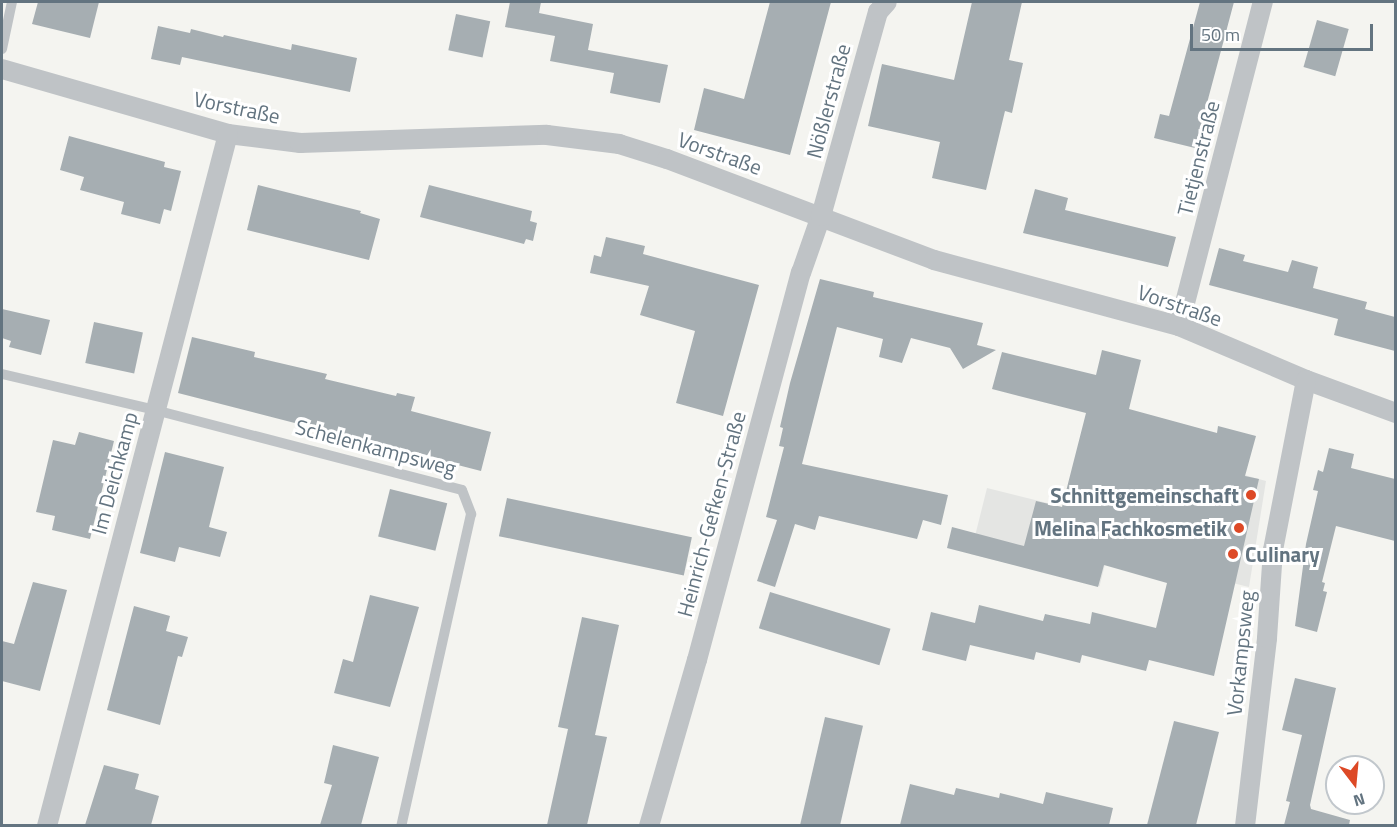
<!DOCTYPE html>
<html>
<head>
<meta charset="utf-8">
<style>
  body { margin:0 }
  #map { position:relative; width:1397px; height:827px; overflow:hidden; background:#f4f4f0; font-family:"Titillium Web",sans-serif }
  div>[style] { position:absolute }
  .built>* { inset:0; background:#e4e5e3; transform-origin:0 0 }
  .building>* { inset:0; background:#a6aeb2; transform-origin:0 0 }
  .lane>* { height:10px; margin:-5px; padding:0 5px; transform-origin:5px; border-radius:5px; background:#bfc3c6 }
  .street>* { height:20px; margin:-10px; padding:0 10px; transform-origin:10px; border-radius:10px; background:#bfc3c6 }
  .dots>* { width:16px; height:16px; translate:-50% -50%; box-sizing:border-box; border:3px solid #fff; border-radius:50% }
  span { translate:-50% -50%; white-space:nowrap; text-align:center; line-height:1.15; -webkit-text-stroke:6px #fff; paint-order:stroke }
  .street-label { font-size:21px; color:#637480 }
  .poi-label { font-size:21px; color:#637480; font-weight:700 }
  .right { translate:-100% -50%; text-align:right }
  .left { translate:0 -50%; text-align:left }
  .frame { position:absolute; inset:0; border:3px solid #637480; pointer-events:none }
  .north { position:absolute; left:1325px; top:755px; width:60px; height:60px; box-sizing:border-box; background:#fff; border:2px solid #c1c7cc; border-radius:50%; rotate:164deg; font-size:16px; font-weight:700; line-height:24px; text-align:center; color:#637480 }
  .north::after { content:''; display:block; margin:auto; width:21px; height:27px; background:#dd4926; clip-path:polygon(50% 0,100% 100%,50% 72%,0 100%) }
  .scale { position:absolute; left:1190px; top:24px; width:183px; height:27px; box-sizing:border-box; border:3px solid #637480; border-top:0; padding-left:8px; font-size:18px; line-height:21px; white-space:nowrap; color:#637480; -webkit-text-stroke:4px #fff; paint-order:stroke }
</style>
</head>
<body>
<div id="map">
  <div class="built">
    <i style="clip-path:polygon(1212px 466px,1266px 481px,1249px 587px,1183px 571px)"></i>
    <i style="left:987px;top:488px;width:133px;height:68px;rotate:14deg"></i>
  </div>
  <div class="building">
    <i style="clip-path:polygon(38px 2px,99px 2px,90px 38px,32px 24px)"></i>
    <i style="clip-path:polygon(510px 2px,541px 2px,539px 13px,593px 24px,588px 50px,668px 65px,660px 103px,610px 93px,614px 73px,550px 61px,555px 36px,505px 27px)"></i>
    <i style="clip-path:polygon(770px 2px,831px 2px,790px 155px,694px 130px,704px 88px,744px 99px)"></i>
    <i style="clip-path:polygon(972px 2px,1022px 2px,1009px 60px,1023px 63px,1012px 113px,1005px 111px,986px 190px,932px 178px,940px 142px,868px 126px,882px 64px,954px 80px)"></i>
    <i style="clip-path:polygon(1200px 2px,1234px 2px,1195px 148px,1154px 138px,1160px 114px,1169px 116px)"></i>
    <i style="left:456px;top:14px;width:35px;height:37px;rotate:12deg"></i>
    <i style="left:1317px;top:20px;width:33px;height:49px;rotate:16deg"></i>
    <i style="clip-path:polygon(158px 26px,190px 33px,191px 29px,223px 37px,224px 35px,291px 50px,292px 44px,357px 58px,350px 92px,182px 57px,180px 65px,151px 59px)"></i>
    <i style="clip-path:polygon(69px 136px,165px 162px,164px 167px,181px 171px,171px 211px,164px 209px,160px 224px,121px 214px,124px 202px,80px 190px,84px 177px,60px 170px)"></i>
    <i style="clip-path:polygon(258px 185px,361px 211px,360px 213px,380px 219px,369px 260px,247px 230px)"></i>
    <i style="clip-path:polygon(429px 185px,532px 211px,530px 221px,537px 223px,533px 241px,526px 239px,524px 244px,420px 217px)"></i>
    <i style="clip-path:polygon(1035px 189px,1068px 198px,1065px 210px,1176px 237px,1168px 267px,1023px 233px)"></i>
    <i style="clip-path:polygon(606px 237px,645px 246px,643px 254px,759px 285px,723px 416px,676px 403px,695px 331px,640px 315px,649px 286px,590px 273px,594px 255px,601px 257px)"></i>
    <i style="clip-path:polygon(1219px 248px,1245px 255px,1243px 261px,1288px 272px,1292px 260px,1318px 267px,1313px 288px,1367px 302px,1365px 309px,1395px 317px,1395px 351px,1334px 335px,1338px 319px,1209px 285px)"></i>
    <i style="clip-path:polygon(820px 279px,874px 292px,873px 297px,983px 323px,977px 345px,996px 350px,963px 369px,950px 348px,911px 338px,902px 363px,879px 357px,883px 339px,837px 327px,802px 464px,948px 495px,941px 525px,923px 520px,917px 539px,819px 516px,815px 530px,795px 524px,775px 587px,757px 581px,777px 520px,766px 517px,784px 447px,779px 446px,783px 428px,780px 427px,790px 383px)"></i>
    <i style="clip-path:polygon(2px 309px,50px 320px,41px 355px,9px 347px,11px 341px,2px 338px)"></i>
    <i style="left:94px;top:322px;width:50px;height:42px;rotate:12deg"></i>
    <i style="clip-path:polygon(192px 337px,255px 352px,254px 357px,327px 374px,325px 379px,396px 396px,397px 393px,415px 397px,411px 411px,491px 432px,481px 471px,178px 393px)"></i>
    <i style="clip-path:polygon(1102px 350px,1141px 360px,1129px 409px,1217px 433px,1218px 426px,1256px 436px,1245px 476px,1259px 479px,1214px 676px,1149px 660px,1146px 671px,1082px 655px,1080px 663px,1036px 652px,1034px 660px,970px 645px,966px 661px,922px 650px,931px 612px,975px 623px,979px 605px,1043px 621px,1045px 614px,1090px 624px,1092px 612px,1156px 628px,1167px 583px,1104px 565px,1098px 587px,947px 548px,952px 527px,1024px 546px,1036px 501px,1062px 507px,1086px 413px,992px 389px,1002px 352px,1096px 375px)"></i>
    <i style="clip-path:polygon(79px 432px,114px 441px,90px 539px,52px 530px,55px 516px,36px 512px,53px 440px,75px 445px)"></i>
    <i style="clip-path:polygon(1329px 448px,1354px 454px,1351px 468px,1395px 479px,1395px 541px,1336px 526px,1322px 582px,1325px 583px,1323px 591px,1327px 592px,1317px 632px,1295px 626px,1306px 544px,1318px 491px,1313px 490px,1318px 470px,1323px 472px)"></i>
    <i style="clip-path:polygon(165px 452px,224px 467px,209px 527px,227px 532px,220px 557px,179px 547px,175px 562px,140px 553px)"></i>
    <i style="left:390px;top:489px;width:59px;height:49px;rotate:14deg"></i>
    <i style="left:507px;top:498px;width:189px;height:39px;rotate:12deg"></i>
    <i style="clip-path:polygon(33px 582px,67px 590px,40px 691px,2px 681px,2px 641px,14px 644px)"></i>
    <i style="left:770px;top:592px;width:126px;height:38px;rotate:17deg"></i>
    <i style="clip-path:polygon(370px 595px,419px 607px,390px 707px,334px 693px,343px 659px,353px 662px)"></i>
    <i style="clip-path:polygon(134px 606px,170px 616px,166px 631px,188px 637px,182px 657px,178px 656px,160px 725px,107px 710px)"></i>
    <i style="clip-path:polygon(582px 617px,619px 625px,595px 735px,607px 737px,587px 825px,547px 825px,568px 729px,558px 727px)"></i>
    <i style="clip-path:polygon(1295px 678px,1336px 688px,1310px 805px,1311px 809px,1350px 820px,1349px 825px,1284px 825px,1290px 802px,1286px 801px,1302px 735px,1282px 730px)"></i>
    <i style="left:825px;top:717px;width:39px;height:111px;rotate:13deg"></i>
    <i style="clip-path:polygon(1174px 721px,1219px 732px,1203px 797px,1196px 825px,1147px 825px)"></i>
    <i style="clip-path:polygon(333px 745px,379px 757px,361px 825px,320px 825px,332px 785px,324px 783px)"></i>
    <i style="clip-path:polygon(104px 765px,139px 774px,135px 789px,159px 796px,151px 825px,85px 825px)"></i>
    <i style="clip-path:polygon(910px 784px,954px 795px,956px 788px,999px 798px,1000px 793px,1043px 804px,1046px 792px,1113px 808px,1109px 825px,900px 825px)"></i>
  </div>
  <div class="lane">
    <i style="left:2px;top:49px;width:48px;rotate:-78deg"></i>
    <i style="left:2px;top:374px;width:157px;rotate:13.2deg"></i>
    <i style="left:155px;top:410px;width:317px;rotate:14.6deg"></i>
    <i style="left:462px;top:490px;width:26px;rotate:69deg"></i>
    <i style="left:471px;top:514px;width:320px;rotate:102.6deg"></i>
  </div>
  <div class="street">
    <i style="left:2px;top:69px;width:235px;rotate:16deg"></i>
    <i style="left:228px;top:134px;width:73px;rotate:7.1deg"></i>
    <i style="left:300px;top:143px;width:247px;rotate:-1.9deg"></i>
    <i style="left:547px;top:135px;width:73px;rotate:7.1deg"></i>
    <i style="left:619px;top:144px;width:50px;rotate:17.4deg"></i>
    <i style="left:667px;top:159px;width:285px;rotate:20.7deg"></i>
    <i style="left:934px;top:260px;width:254px;rotate:15.1deg"></i>
    <i style="left:1179px;top:326px;width:138px;rotate:23deg"></i>
    <i style="left:1306px;top:380px;width:96px;rotate:20.1deg"></i>
    <i style="left:1179px;top:326px;width:335px;rotate:-75.5deg"></i>
    <i style="left:47px;top:826px;width:715px;rotate:-75.34deg"></i>
    <i style="left:649px;top:826px;width:173px;rotate:-73.9deg"></i>
    <i style="left:697px;top:660px;width:401px;rotate:-75deg"></i>
    <i style="left:801px;top:273px;width:60px;rotate:-70.7deg"></i>
    <i style="left:821px;top:216px;width:212px;rotate:-74.4deg"></i>
    <i style="left:878px;top:12px;width:13px;rotate:-48deg"></i>
    <i style="left:1245px;top:826px;width:189px;rotate:-83.3deg"></i>
    <i style="left:1267px;top:638px;width:88px;rotate:-86.1deg"></i>
    <i style="left:1273px;top:550px;width:173px;rotate:-79deg"></i>
  </div>
  <div class="dots">
    <i style="left:1251px;top:495px;background:#dd4926"></i>
    <i style="left:1239px;top:528px;background:#dd4926"></i>
    <i style="left:1233px;top:554px;background:#dd4926"></i>
  </div>
  <div class="street-label">
    <span style="left:828px;top:101px;rotate:-75deg">Nößlerstraße</span>
    <span style="left:237px;top:107px;rotate:12deg">Vorstraße</span>
    <span style="left:720px;top:153px;rotate:20deg">Vorstraße</span>
    <span style="left:1198px;top:158px;rotate:-76deg">Tietjenstraße</span>
    <span style="left:1180px;top:305px;rotate:19deg">Vorstraße</span>
    <span style="left:376px;top:447px;rotate:15deg">Schelenkampsweg</span>
    <span style="left:114px;top:473px;rotate:-75deg">Im Deichkamp</span>
    <span style="left:711px;top:514px;rotate:-75deg">Heinrich-Gefken-Straße</span>
    <span style="left:1240px;top:653px;rotate:-84deg">Vorkampsweg</span>
  </div>
  <div class="poi-label">
    <span class="right" style="left:1239px;top:495px">Schnittgemeinschaft</span>
    <span class="right" style="left:1227px;top:528px">Melina Fachkosmetik</span>
    <span class="left" style="left:1245px;top:554px">Culinary</span>
  </div>
  <div class="frame"></div>
  <div class="north">N</div>
  <div class="scale">50 m</div>
</div>
</body>
</html>
